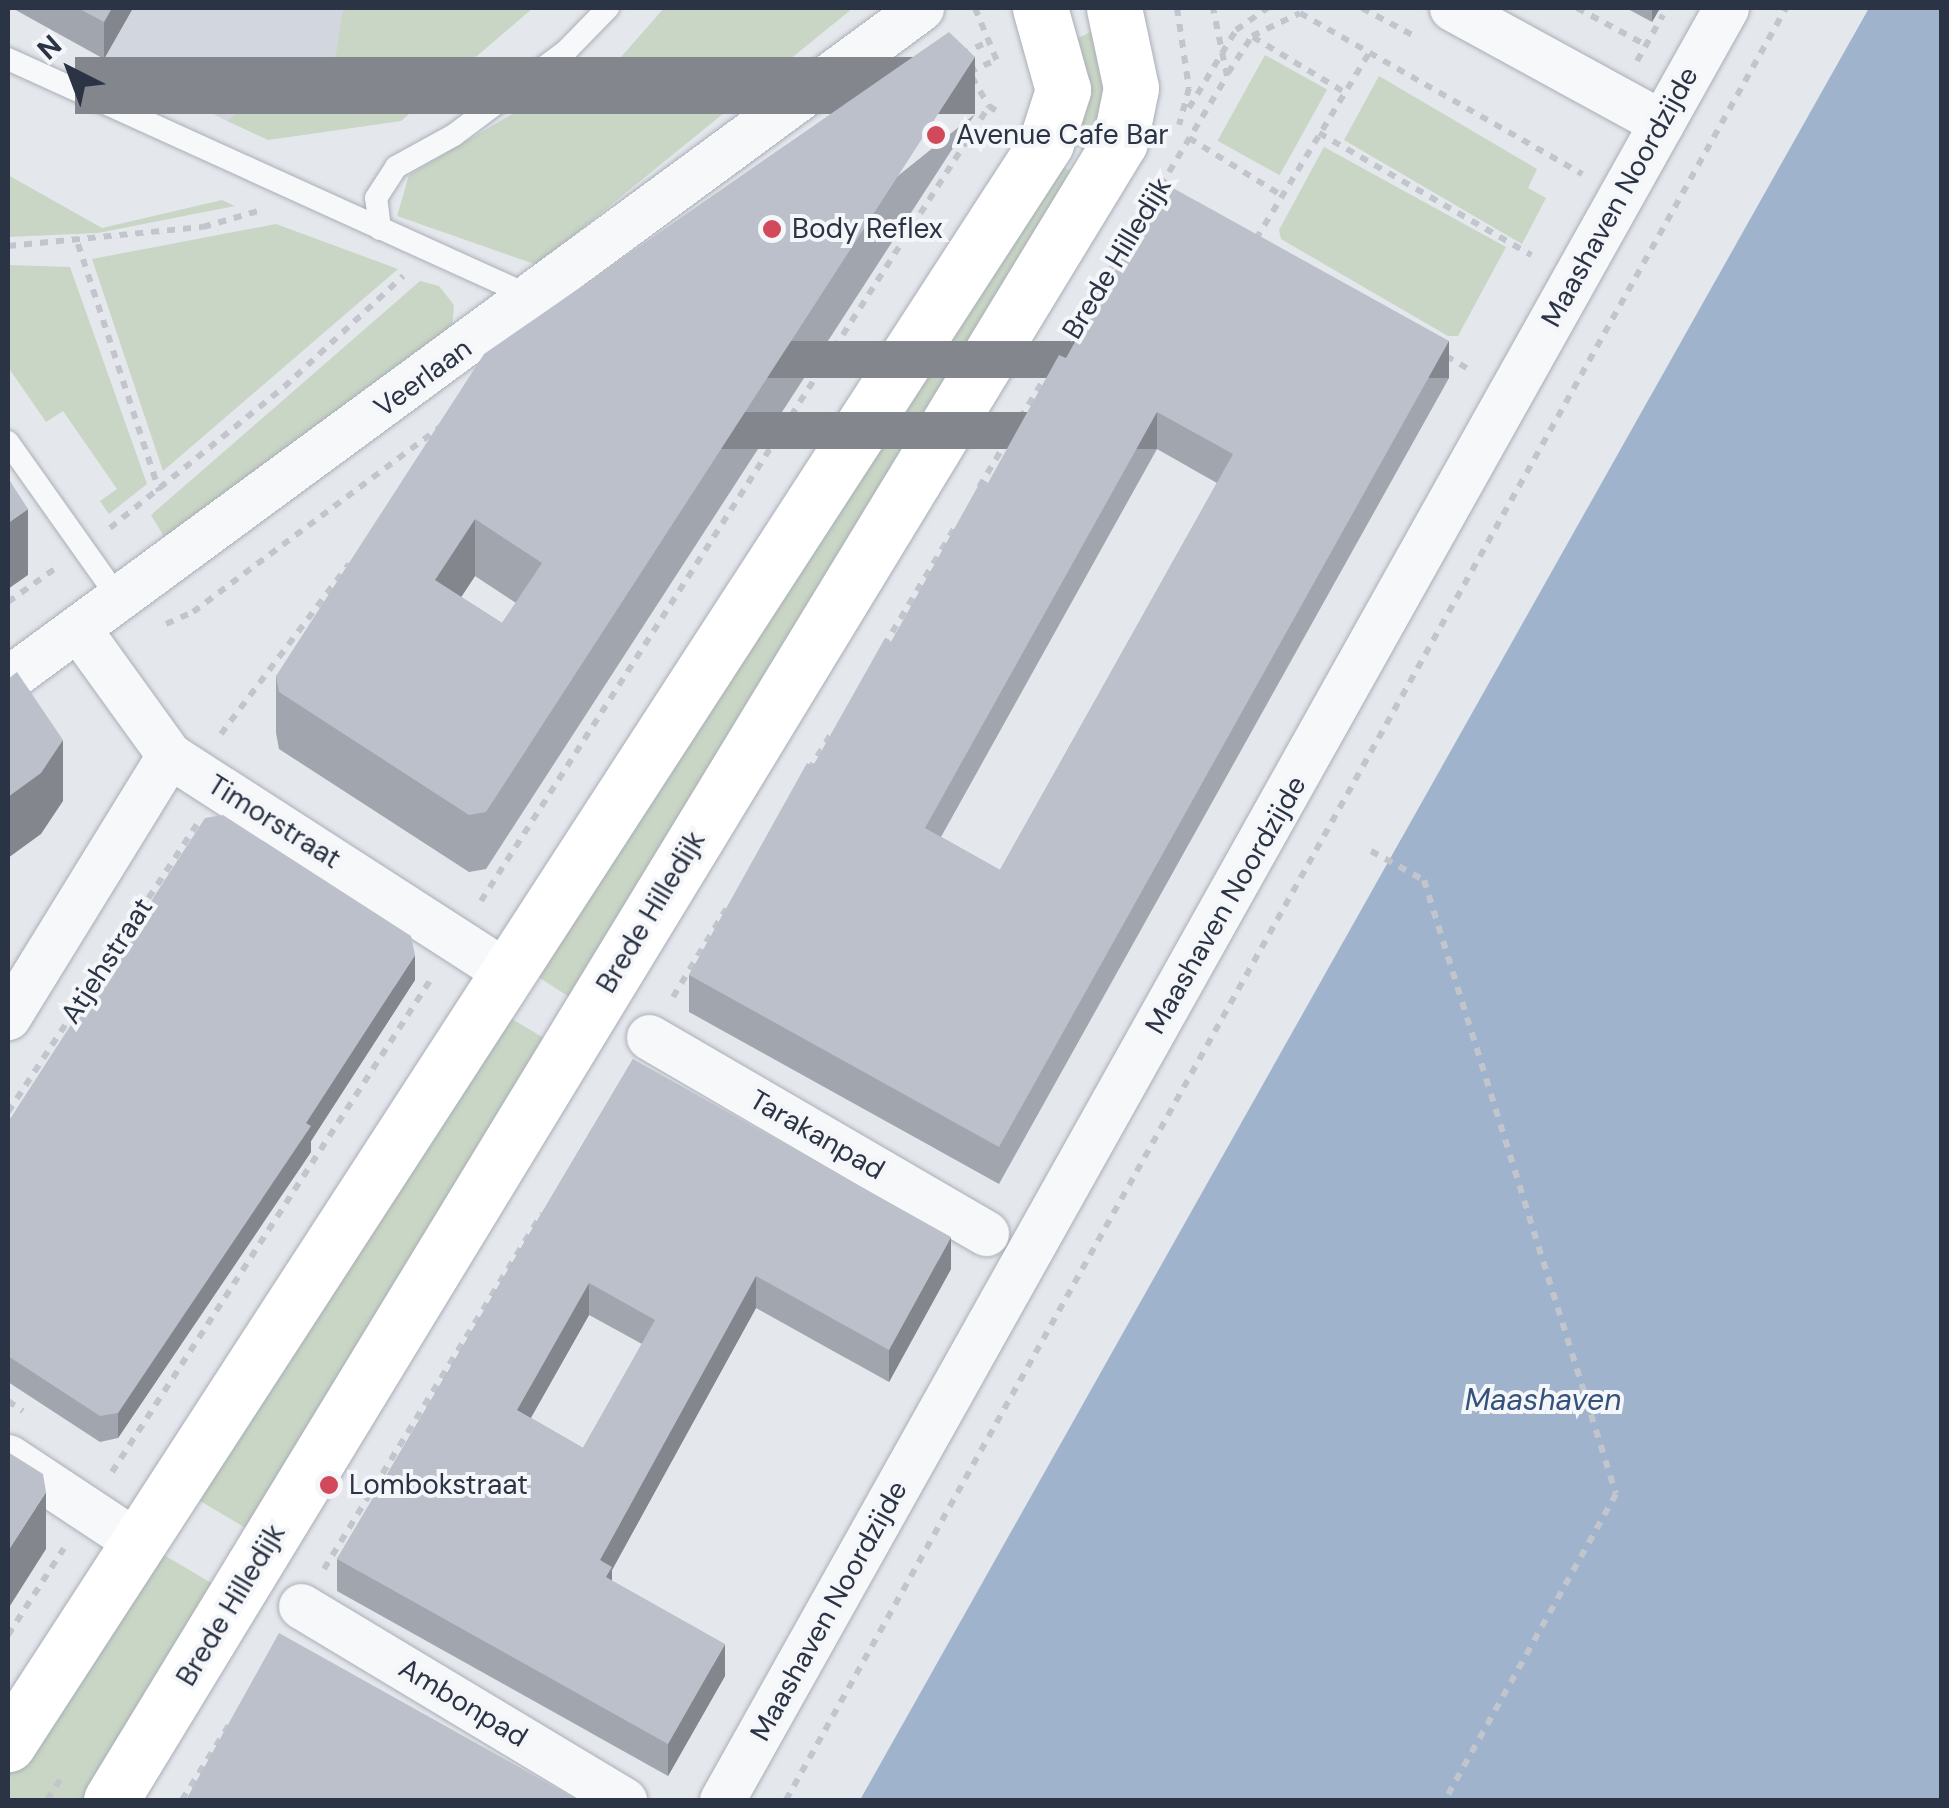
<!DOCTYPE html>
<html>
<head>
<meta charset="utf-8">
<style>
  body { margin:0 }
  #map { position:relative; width:1949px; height:1808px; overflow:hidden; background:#e4e7ec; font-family:"DM Sans",sans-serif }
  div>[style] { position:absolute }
  .built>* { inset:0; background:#d2d6de }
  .green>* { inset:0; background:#c9d6c5; transform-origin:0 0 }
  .water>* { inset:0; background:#9fb4cc }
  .path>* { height:6px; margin-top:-3px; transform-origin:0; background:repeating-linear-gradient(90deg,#c2c5cb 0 8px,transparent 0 16px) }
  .roads { filter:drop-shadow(0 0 2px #a9aeb7) drop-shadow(0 0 2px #a9aeb7) }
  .lane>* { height:22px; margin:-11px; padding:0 11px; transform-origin:11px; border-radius:11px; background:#f7f8fa }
  .street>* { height:45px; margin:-22.5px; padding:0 22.5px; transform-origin:22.5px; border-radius:22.5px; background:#f7f8fa }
  .secondary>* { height:55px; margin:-27.5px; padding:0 27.5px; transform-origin:27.5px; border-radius:27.5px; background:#fff }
  .wall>* { inset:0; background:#a1a5ae }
  .shaded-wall>* { inset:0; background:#83868d; transform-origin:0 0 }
  .building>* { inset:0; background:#bbc0ca }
  .dots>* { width:28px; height:28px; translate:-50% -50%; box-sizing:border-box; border:5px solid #f4f6f9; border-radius:50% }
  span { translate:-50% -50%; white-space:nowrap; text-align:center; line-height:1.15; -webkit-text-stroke:8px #f4f6f9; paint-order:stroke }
  .poi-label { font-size:28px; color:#2b3445 }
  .left { translate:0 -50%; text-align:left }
  .street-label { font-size:28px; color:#2b3445 }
  .water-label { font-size:30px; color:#34527a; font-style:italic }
  .frame { position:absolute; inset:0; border:10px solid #2b3445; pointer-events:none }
  .north { position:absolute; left:20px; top:20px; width:100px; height:100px; -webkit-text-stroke:8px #f4f6f9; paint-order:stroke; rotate:318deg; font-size:28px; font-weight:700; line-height:40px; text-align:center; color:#2b3445 }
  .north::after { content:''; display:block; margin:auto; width:35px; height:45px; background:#2b3445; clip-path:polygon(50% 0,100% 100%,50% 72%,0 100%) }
</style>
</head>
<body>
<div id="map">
  <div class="built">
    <i style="clip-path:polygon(133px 8px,343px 8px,335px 58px,321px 78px,294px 97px,245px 103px,227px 121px,104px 59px)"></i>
  </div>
  <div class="green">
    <i style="clip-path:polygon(343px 8px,533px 8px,401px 121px,268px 140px,227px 121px,245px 103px,294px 97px,321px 78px,335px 58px)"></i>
    <i style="clip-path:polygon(664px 8px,853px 8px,537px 265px,397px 216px,409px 175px,568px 81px,586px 97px)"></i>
    <i style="clip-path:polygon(1105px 25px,1115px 64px,1091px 155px,1065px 140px,1082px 109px,1085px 64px,1078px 38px)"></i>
    <i style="left:1265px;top:55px;width:71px;height:98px;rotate:29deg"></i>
    <i style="clip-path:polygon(1379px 76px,1537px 169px,1528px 188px,1546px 198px,1522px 244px,1344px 140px)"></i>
    <i style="clip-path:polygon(1324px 147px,1506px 247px,1458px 336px,1448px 336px,1281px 239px,1279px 230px)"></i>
    <i style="clip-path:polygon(1054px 161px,1078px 176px,577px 1002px,529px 971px)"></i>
    <i style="clip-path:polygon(8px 175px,102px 228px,222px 200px,235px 206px,98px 233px,8px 237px)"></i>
    <i style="clip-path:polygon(276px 224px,398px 269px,163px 471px,92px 259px)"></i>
    <i style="clip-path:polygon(8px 265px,70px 267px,147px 484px,109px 514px,100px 501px,117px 489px,63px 411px,46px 422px,8px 367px)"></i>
    <i style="clip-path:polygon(420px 281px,439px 286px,454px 305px,452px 330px,166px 540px,151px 515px)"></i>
    <i style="clip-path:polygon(502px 1013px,552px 1043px,254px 1533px,190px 1495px)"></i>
    <i style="clip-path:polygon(154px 1549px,218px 1587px,89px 1800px,8px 1800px,8px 1776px)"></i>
  </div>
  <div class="water">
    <i style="clip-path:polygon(1869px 8px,1942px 8px,1941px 1800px,860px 1800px)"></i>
  </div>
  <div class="path">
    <i style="left:975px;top:8px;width:63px;rotate:67.5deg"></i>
    <i style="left:1177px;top:8px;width:81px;rotate:81.5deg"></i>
    <i style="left:1189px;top:88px;width:38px;rotate:105deg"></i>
    <i style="left:1362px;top:8px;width:59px;rotate:28.3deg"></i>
    <i style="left:1577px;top:8px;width:78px;rotate:28.2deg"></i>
    <i style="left:1253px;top:37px;width:106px;rotate:31.1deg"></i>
    <i style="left:961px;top:54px;width:32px;rotate:-24deg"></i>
    <i style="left:1637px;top:61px;width:53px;rotate:-60.5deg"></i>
    <i style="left:969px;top:72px;width:24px;rotate:-24deg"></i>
    <i style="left:1228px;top:73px;width:44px;rotate:-57deg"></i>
    <i style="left:1252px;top:36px;width:53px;rotate:-25.6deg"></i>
    <i style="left:1300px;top:13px;width:325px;rotate:29.7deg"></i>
    <i style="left:972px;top:77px;width:34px;rotate:60deg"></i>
    <i style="left:1189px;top:108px;width:91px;rotate:-58.9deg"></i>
    <i style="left:1236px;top:30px;width:39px;rotate:-35deg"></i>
    <i style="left:1319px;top:133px;width:245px;rotate:29.9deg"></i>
    <i style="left:1189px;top:138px;width:108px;rotate:31.8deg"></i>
    <i style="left:1256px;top:239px;width:218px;rotate:-58.7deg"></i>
    <i style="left:78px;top:244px;width:260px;rotate:71.8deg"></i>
    <i style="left:8px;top:246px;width:196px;rotate:-5.6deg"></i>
    <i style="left:203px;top:227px;width:57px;rotate:-16.2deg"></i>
    <i style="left:1446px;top:356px;width:24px;rotate:30deg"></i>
    <i style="left:979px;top:487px;width:480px;rotate:-58.9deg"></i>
    <i style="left:1227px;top:76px;width:69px;rotate:-101.6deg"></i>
    <i style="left:110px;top:528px;width:224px;rotate:-39deg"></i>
    <i style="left:284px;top:387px;width:163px;rotate:-43deg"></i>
    <i style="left:8px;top:602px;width:59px;rotate:-35.3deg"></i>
    <i style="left:166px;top:624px;width:30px;rotate:-24deg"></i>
    <i style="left:193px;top:612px;width:309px;rotate:-36.8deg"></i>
    <i style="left:884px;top:646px;width:142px;rotate:-59.1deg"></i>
    <i style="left:221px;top:734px;width:213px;rotate:-53deg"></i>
    <i style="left:809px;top:770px;width:48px;rotate:-58.6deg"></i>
    <i style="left:1371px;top:851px;width:60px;rotate:28.7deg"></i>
    <i style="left:1424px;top:880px;width:643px;rotate:72.64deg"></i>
    <i style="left:1616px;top:1494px;width:351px;rotate:119.2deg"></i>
    <i style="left:481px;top:901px;width:943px;rotate:-57.42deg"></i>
    <i style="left:989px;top:106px;width:14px;rotate:34deg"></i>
    <i style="left:673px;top:997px;width:103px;rotate:-58.9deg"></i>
    <i style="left:8px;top:1112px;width:344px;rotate:-56.7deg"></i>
    <i style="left:8px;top:1401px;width:18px;rotate:34deg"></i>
    <i style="left:112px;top:1472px;width:587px;rotate:-57.09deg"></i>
    <i style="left:324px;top:1569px;width:417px;rotate:-58.5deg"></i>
    <i style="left:8px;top:1635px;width:103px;rotate:-57.2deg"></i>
    <i style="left:47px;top:1800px;width:30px;rotate:-57deg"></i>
    <i style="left:182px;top:1800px;width:89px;rotate:-57.9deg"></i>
    <i style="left:786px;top:1800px;width:2052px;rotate:-60.84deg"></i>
  </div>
  <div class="roads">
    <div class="lane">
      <i style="left:8px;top:59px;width:576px;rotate:24.43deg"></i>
      <i style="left:380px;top:229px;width:31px;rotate:-97deg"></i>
      <i style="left:376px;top:198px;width:37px;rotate:-57deg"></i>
      <i style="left:396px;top:167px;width:66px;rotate:-28.9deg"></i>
      <i style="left:454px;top:135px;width:140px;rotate:-36.9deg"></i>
      <i style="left:566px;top:51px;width:60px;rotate:-45.7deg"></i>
      <i style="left:8px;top:442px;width:194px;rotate:54.7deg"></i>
    </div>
    <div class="street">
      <i style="left:1452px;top:8px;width:239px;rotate:28.7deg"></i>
      <i style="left:79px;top:630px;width:154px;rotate:54.2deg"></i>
      <i style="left:169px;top:755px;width:404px;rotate:32.8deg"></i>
      <i style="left:8px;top:679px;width:1133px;rotate:-36.31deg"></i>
      <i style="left:8px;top:1017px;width:308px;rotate:-58.4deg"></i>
      <i style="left:649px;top:1037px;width:390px;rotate:30.2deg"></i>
      <i style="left:8px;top:1457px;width:156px;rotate:33.5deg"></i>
      <i style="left:301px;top:1606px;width:377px;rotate:31deg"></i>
      <i style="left:722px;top:1800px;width:2054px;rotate:-60.74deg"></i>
    </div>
    <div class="secondary">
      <i style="left:8px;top:1744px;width:1908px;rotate:-57.04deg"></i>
      <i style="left:1046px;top:143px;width:56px;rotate:-72.2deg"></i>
      <i style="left:1063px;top:90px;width:85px;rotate:-105.7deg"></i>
      <i style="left:111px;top:1800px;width:1941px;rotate:-58.68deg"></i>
      <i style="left:1120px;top:142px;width:55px;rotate:-78.5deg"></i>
      <i style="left:1131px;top:88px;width:82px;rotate:-102deg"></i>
    </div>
  </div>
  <div class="wall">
    <i style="clip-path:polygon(12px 8px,133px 8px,104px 59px)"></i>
    <i style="clip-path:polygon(1626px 8px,1660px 8px,1652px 22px)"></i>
    <i style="clip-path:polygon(evenodd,975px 114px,486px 869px,469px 872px,279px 749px,276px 733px,276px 676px,975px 114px,475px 576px,516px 603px,502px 623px,461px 597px,475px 576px)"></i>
    <i style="clip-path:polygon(evenodd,1066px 358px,1449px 378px,999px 1184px,689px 1012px,689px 975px,813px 766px,891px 642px,1066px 358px,1157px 449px,1217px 483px,1000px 870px,941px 837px,1157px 449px)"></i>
    <i style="clip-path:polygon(415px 980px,311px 1141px,311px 1152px,118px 1438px,100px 1442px,8px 1382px,8px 1122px)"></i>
    <i style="clip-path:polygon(evenodd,633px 1059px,951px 1269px,889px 1382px,756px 1308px,612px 1570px,612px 1581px,725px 1676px,668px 1776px,337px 1591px,337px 1559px,633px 1059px,589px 1315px,642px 1344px,583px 1448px,531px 1418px,589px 1315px)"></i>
  </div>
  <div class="shaded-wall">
    <i style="clip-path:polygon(112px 8px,133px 8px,104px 59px,104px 22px)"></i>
    <i style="clip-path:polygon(1652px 8px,1660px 8px,1652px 22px)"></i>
    <i style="left:975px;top:57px;width:57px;height:900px;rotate:90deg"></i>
    <i style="left:1449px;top:341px;width:37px;height:923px;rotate:90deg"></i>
    <i style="left:1157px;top:412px;width:37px;height:476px;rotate:90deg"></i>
    <i style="clip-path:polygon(28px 509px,28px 575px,8px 589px,8px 523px)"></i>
    <i style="clip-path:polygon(475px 519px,475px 576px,435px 637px,435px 580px)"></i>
    <i style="clip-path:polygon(63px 740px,63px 801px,41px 834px,8px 858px,8px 797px)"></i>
    <i style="clip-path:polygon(415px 955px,415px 980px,311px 1141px,311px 1152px,118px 1438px,118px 1413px)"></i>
    <i style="clip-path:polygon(951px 1237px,951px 1269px,889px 1382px,889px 1350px)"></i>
    <i style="clip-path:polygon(756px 1276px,756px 1308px,612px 1570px,612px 1598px,600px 1560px)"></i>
    <i style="clip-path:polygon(589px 1283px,589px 1315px,517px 1442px,517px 1410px)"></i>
    <i style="clip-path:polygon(46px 1492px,46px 1549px,8px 1609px,8px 1551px)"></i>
    <i style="clip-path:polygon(725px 1644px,725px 1676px,668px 1776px,668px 1744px)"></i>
  </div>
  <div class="building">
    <i style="clip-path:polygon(78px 8px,112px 8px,104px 22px)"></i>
    <i style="clip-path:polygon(evenodd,949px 32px,975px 57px,486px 812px,469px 815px,279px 692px,276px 676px,484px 354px,949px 32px,475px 519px,542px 563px,502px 623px,435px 580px,475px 519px)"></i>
    <i style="clip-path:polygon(evenodd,1164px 183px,1449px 341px,999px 1147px,689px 975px,807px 763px,813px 766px,885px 638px,891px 642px,982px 479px,988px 483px,1059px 355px,1066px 358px,1164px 183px,1157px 412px,1233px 454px,1000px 870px,925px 828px,1157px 412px)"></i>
    <i style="clip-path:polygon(8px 478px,28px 509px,8px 523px)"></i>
    <i style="clip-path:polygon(17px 672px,63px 740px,41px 773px,8px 797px,8px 679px)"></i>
    <i style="clip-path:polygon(223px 815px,411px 936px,415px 955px,306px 1123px,311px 1126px,118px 1413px,100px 1416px,8px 1356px,8px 1122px,205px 818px)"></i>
    <i style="clip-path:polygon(evenodd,633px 1059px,951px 1237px,889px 1350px,756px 1276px,600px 1560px,612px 1567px,606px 1577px,725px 1644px,668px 1744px,337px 1559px,633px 1059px,589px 1283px,655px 1320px,583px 1448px,517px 1410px,589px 1283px)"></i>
    <i style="clip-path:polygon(8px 1452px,43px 1474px,46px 1492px,8px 1551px)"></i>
    <i style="clip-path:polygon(279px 1633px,578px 1800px,186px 1800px)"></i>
  </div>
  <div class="dots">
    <i style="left:936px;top:135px;background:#d1495b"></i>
    <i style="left:772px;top:229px;background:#d1495b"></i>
    <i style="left:329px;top:1485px;background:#d1495b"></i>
  </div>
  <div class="poi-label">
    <span class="left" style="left:956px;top:135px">Avenue Cafe Bar</span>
    <span class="left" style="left:792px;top:229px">Body Reflex</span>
    <span class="left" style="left:349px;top:1485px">Lombokstraat</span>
  </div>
  <div class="street-label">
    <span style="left:1620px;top:197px;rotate:-61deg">Maashaven Noordzijde</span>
    <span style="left:1117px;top:258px;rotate:-59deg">Brede Hilledijk</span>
    <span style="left:423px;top:378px;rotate:-36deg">Veerlaan</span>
    <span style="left:274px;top:822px;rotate:32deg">Timorstraat</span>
    <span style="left:1226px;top:905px;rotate:-60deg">Maashaven Noordzijde</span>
    <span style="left:651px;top:912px;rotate:-59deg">Brede Hilledijk</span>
    <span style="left:107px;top:961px;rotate:-57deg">Atjehstraat</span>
    <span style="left:817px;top:1135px;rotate:30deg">Tarakanpad</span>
    <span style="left:231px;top:1605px;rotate:-59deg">Brede Hilledijk</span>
    <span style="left:829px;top:1611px;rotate:-61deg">Maashaven Noordzijde</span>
    <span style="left:463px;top:1703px;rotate:31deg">Ambonpad</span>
  </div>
  <div class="water-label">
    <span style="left:1543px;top:1400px">Maashaven</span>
  </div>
  <div class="frame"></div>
  <div class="north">N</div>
</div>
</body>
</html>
